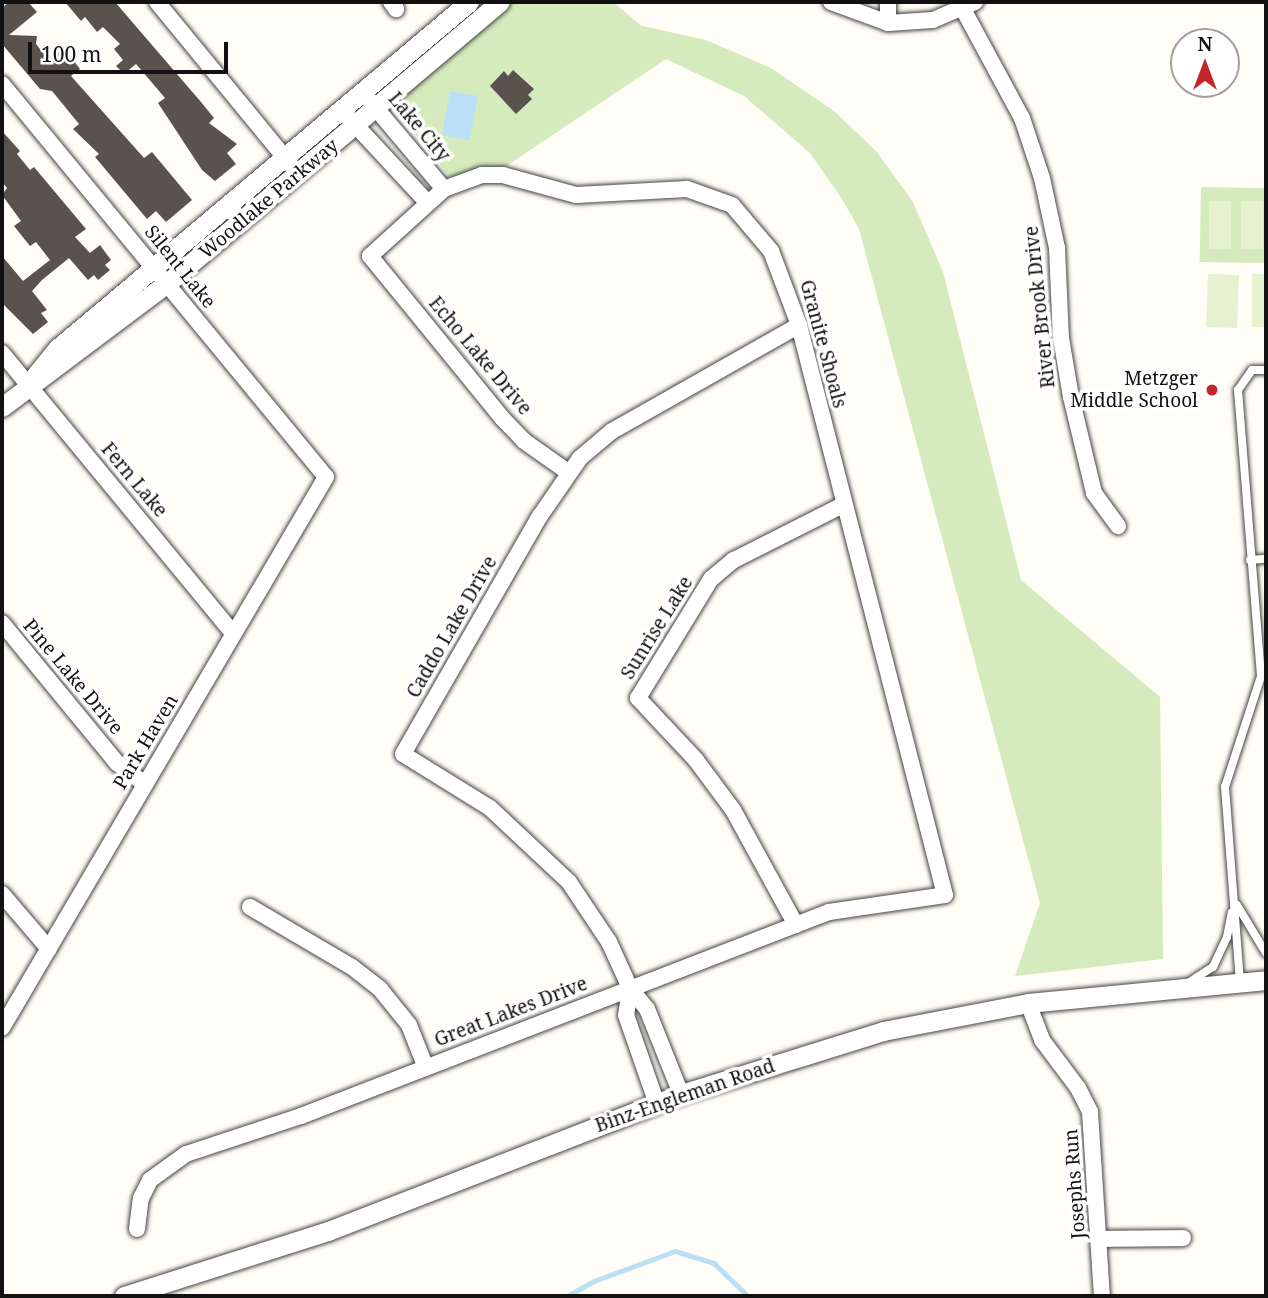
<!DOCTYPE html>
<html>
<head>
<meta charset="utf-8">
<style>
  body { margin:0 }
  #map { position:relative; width:1268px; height:1298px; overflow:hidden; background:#fffdf5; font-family:"Noto Serif",serif }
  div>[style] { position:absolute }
  .green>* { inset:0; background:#d5ebbd; transform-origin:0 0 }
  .pitch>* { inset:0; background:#e6f2cf; transform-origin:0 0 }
  .water>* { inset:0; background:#b9e0f7; transform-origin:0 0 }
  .stream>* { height:4.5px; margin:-2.25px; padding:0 2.25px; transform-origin:2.25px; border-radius:2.25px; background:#b9e0f7 }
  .building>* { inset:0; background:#5a524d }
  .roads { filter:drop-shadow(0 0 2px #444) drop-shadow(0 0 2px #444) }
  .service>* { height:8px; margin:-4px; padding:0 4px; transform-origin:4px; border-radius:4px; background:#fff }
  .minor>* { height:16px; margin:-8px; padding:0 8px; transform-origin:8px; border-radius:8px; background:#fff }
  .tertiary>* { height:19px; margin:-9.5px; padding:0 9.5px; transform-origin:9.5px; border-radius:9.5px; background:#fff }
  .dots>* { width:19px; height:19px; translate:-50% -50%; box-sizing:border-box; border:4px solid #fff; border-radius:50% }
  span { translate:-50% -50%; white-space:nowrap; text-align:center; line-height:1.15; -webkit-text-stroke:7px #fff; paint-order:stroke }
  .street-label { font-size:19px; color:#111 }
  .poi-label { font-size:19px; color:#111 }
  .right { translate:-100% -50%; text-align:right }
  .frame { position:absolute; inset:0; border:4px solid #111; pointer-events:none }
  .north { position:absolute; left:1170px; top:28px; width:70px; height:70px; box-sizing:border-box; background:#fff; border:2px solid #a0a0a0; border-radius:50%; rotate:0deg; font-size:19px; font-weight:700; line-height:28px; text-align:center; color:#111 }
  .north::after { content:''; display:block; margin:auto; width:24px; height:32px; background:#c4262e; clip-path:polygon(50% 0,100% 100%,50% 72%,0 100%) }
  .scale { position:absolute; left:28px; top:42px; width:200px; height:32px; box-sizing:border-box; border:4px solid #111; border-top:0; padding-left:9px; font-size:21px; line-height:24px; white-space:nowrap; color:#111; -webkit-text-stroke:5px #fff; paint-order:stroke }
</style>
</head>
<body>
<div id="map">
  <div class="green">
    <i style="clip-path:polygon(510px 2px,613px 2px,642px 26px,706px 40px,771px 68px,834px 111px,877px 152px,913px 202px,943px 272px,1021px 580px,1160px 697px,1163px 959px,1015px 976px,1040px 903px,859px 229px,842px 199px,810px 153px,744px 96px,666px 59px,505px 167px,450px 177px,393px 106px)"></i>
    <i style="left:1201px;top:187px;width:65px;height:75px;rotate:1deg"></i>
  </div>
  <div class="pitch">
    <i style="left:1209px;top:201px;width:22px;height:48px"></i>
    <i style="left:1241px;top:201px;width:22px;height:48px"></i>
    <i style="left:1208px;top:274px;width:31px;height:53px;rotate:2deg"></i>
    <i style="left:1252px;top:274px;width:14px;height:53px"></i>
  </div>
  <div class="water">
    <i style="left:450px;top:91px;width:28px;height:45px;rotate:10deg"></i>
  </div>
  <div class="stream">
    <i style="left:567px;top:1296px;width:31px;rotate:-29deg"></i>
    <i style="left:594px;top:1281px;width:86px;rotate:-20.3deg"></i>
    <i style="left:675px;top:1251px;width:41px;rotate:17.1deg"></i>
    <i style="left:714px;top:1263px;width:47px;rotate:44.1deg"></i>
  </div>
  <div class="building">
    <i style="clip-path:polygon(9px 2px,28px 2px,37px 12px,9px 35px,37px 36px,36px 44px,49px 60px,64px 48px,80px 69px,71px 76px,144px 158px,152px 152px,192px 200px,166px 222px,156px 211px,147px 219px,95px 157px,99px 154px,73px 129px,79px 124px,52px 91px,40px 89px,2px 44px,2px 8px)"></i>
    <i style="clip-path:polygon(65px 2px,115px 2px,201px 102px,214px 118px,209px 123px,237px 144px,227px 153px,236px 164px,215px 181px,202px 170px,158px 103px,165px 98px,136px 64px,124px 74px,116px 66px,123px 60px,114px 49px,120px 44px,103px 27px,97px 32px,85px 17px,81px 21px)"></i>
    <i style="clip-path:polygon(513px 70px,534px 89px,528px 95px,532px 99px,516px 114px,490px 86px,504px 71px,508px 76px)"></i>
    <i style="clip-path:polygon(2px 131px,20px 151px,17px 154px,30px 170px,34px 167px,86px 229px,75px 237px,90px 253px,100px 245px,111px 260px,105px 265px,110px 270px,98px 280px,94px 275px,88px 280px,69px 258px,42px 280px,32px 291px,47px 310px,41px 313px,48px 322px,33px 334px,2px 303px,2px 256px,23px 281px,50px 260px,36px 242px,30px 246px,14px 226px,21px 221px,2px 195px,7px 188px,2px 182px)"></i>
  </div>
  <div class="roads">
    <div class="service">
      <i style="left:1250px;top:560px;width:16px;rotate:-4deg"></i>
      <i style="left:1237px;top:905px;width:56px;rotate:58.9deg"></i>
      <i style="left:1240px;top:982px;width:196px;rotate:-94.4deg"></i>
      <i style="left:1225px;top:787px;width:117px;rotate:-72deg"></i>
      <i style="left:1261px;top:676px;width:287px;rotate:-94.6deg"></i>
      <i style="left:1238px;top:390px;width:24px;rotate:-55deg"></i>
      <i style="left:1252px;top:370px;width:14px"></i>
      <i style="left:1188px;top:983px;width:30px;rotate:-33deg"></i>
      <i style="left:1213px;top:967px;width:33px;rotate:-65deg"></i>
      <i style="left:1227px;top:937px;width:25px;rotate:-79deg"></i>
    </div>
    <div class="minor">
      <i style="left:157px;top:2px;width:211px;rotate:50.6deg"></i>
      <i style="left:391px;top:2px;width:9px;rotate:54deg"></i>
      <i style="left:831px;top:2px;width:61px;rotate:20.2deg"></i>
      <i style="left:888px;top:23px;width:45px;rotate:-3.8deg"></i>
      <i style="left:933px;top:20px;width:46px;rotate:-23.2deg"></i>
      <i style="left:888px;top:2px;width:21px;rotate:90deg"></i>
      <i style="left:963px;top:9px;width:124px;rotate:61.6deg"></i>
      <i style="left:1022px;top:118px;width:63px;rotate:71.6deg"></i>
      <i style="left:1042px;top:178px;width:72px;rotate:77.9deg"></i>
      <i style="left:1057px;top:248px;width:90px;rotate:87.5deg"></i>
      <i style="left:1061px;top:338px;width:60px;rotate:80.4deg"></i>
      <i style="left:1071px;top:397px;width:99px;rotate:76.5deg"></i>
      <i style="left:1094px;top:493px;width:41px;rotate:54deg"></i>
      <i style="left:2px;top:84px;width:509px;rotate:50.5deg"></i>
      <i style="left:326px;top:477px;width:639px;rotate:120.46deg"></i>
      <i style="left:369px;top:100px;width:116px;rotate:49.9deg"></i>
      <i style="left:348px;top:117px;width:116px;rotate:47.1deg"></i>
      <i style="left:2px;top:353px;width:364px;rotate:50.5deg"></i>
      <i style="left:2px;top:623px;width:181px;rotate:50.6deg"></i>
      <i style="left:117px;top:763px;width:35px;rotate:37deg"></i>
      <i style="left:2px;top:894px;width:72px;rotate:49.5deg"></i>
      <i style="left:250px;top:907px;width:118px;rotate:30.5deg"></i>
      <i style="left:352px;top:967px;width:36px;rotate:38deg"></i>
      <i style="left:380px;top:989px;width:46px;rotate:51.1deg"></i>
      <i style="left:409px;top:1025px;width:46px;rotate:68.4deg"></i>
      <i style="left:796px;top:925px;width:131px;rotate:-118.7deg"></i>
      <i style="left:733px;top:810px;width:62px;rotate:-126.5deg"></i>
      <i style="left:696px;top:760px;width:85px;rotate:-133.1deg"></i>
      <i style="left:638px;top:698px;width:140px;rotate:-58.5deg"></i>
      <i style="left:711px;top:579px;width:30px;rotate:-40deg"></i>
      <i style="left:734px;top:560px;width:122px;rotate:-26.8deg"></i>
      <i style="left:630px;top:988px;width:27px;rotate:98deg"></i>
      <i style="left:626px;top:1015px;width:94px;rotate:70.8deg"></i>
      <i style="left:1028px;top:1003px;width:40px;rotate:69deg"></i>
      <i style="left:1042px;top:1040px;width:60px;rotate:53.1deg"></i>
      <i style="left:1078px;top:1088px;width:27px;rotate:63deg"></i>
      <i style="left:1090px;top:1112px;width:184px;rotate:86.3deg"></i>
      <i style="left:681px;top:1094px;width:92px;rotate:-111.8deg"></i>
      <i style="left:647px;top:1009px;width:27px;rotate:-129deg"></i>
      <i style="left:630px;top:988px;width:51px;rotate:-114.5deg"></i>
      <i style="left:609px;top:942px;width:72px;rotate:-123.7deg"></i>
      <i style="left:569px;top:882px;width:108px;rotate:-136.9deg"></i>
      <i style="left:490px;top:808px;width:102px;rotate:-148.2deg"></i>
      <i style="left:403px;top:754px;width:275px;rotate:-60.1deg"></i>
      <i style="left:540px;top:516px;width:70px;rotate:-55.4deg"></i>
      <i style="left:580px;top:458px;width:42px;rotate:-40.2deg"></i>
      <i style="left:612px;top:431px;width:215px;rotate:-29.5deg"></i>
      <i style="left:137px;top:1229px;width:31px;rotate:-83deg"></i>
      <i style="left:141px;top:1198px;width:20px;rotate:-63deg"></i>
      <i style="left:150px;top:1180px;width:44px;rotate:-35.8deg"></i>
      <i style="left:186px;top:1154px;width:121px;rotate:-18.3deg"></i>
      <i style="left:301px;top:1116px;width:566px;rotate:-21.12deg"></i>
      <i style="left:829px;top:912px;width:117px;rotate:-8.3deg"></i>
      <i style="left:945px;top:895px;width:588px;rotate:-104.37deg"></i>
      <i style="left:799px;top:325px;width:79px;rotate:-110.7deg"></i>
      <i style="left:771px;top:251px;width:60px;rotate:-130.3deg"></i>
      <i style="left:732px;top:205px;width:48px;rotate:-160.4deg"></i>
      <i style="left:687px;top:189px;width:111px;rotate:176.9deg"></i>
      <i style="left:576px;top:195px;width:76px;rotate:-164.7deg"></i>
      <i style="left:503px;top:175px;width:21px;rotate:180deg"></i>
      <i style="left:482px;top:175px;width:40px;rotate:159.8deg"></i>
      <i style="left:444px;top:189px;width:100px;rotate:137.8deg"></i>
      <i style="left:370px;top:256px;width:209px;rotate:50.8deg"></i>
      <i style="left:502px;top:418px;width:32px;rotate:46deg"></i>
      <i style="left:524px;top:441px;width:54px;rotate:35.2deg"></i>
      <i style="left:1100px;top:1239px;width:83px;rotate:-0.7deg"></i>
    </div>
    <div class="tertiary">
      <i style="left:35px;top:376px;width:36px;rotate:-51deg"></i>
      <i style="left:58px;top:348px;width:537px;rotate:-40.09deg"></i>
      <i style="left:2px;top:407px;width:205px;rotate:-36.9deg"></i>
      <i style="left:166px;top:284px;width:437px;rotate:-40.2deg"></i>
      <i style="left:124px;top:1296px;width:214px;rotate:-17.7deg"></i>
      <i style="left:328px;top:1231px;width:379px;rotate:-21.2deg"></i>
      <i style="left:681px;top:1094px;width:212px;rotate:-17.3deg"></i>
      <i style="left:883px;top:1031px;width:148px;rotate:-10.9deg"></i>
      <i style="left:1028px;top:1003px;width:239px;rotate:-5.5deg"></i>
    </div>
  </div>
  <div class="dots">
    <i style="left:1212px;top:390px;background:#c4262e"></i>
  </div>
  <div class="street-label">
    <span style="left:419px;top:127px;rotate:50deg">Lake City</span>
    <span style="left:269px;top:199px;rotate:-40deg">Woodlake Parkway</span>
    <span style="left:180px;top:267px;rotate:51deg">Silent Lake</span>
    <span style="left:1040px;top:307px;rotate:-96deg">River Brook Drive</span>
    <span style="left:823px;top:344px;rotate:75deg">Granite Shoals</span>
    <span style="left:480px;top:356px;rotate:50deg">Echo Lake Drive</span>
    <span style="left:134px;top:480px;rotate:50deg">Fern Lake</span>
    <span style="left:452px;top:627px;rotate:-60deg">Caddo Lake Drive</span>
    <span style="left:657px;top:628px;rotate:-58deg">Sunrise Lake</span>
    <span style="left:73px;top:677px;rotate:50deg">Pine Lake Drive</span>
    <span style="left:146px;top:742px;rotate:-59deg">Park Haven</span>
    <span style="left:511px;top:1012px;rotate:-21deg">Great Lakes Drive</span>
    <span style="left:685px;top:1096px;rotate:-19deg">Binz-Engleman Road</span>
    <span style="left:1075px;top:1184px;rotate:-94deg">Josephs Run</span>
  </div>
  <div class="poi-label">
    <span class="right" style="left:1198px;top:390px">Metzger<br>Middle School</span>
  </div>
  <div class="frame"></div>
  <div class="north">N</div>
  <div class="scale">100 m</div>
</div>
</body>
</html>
